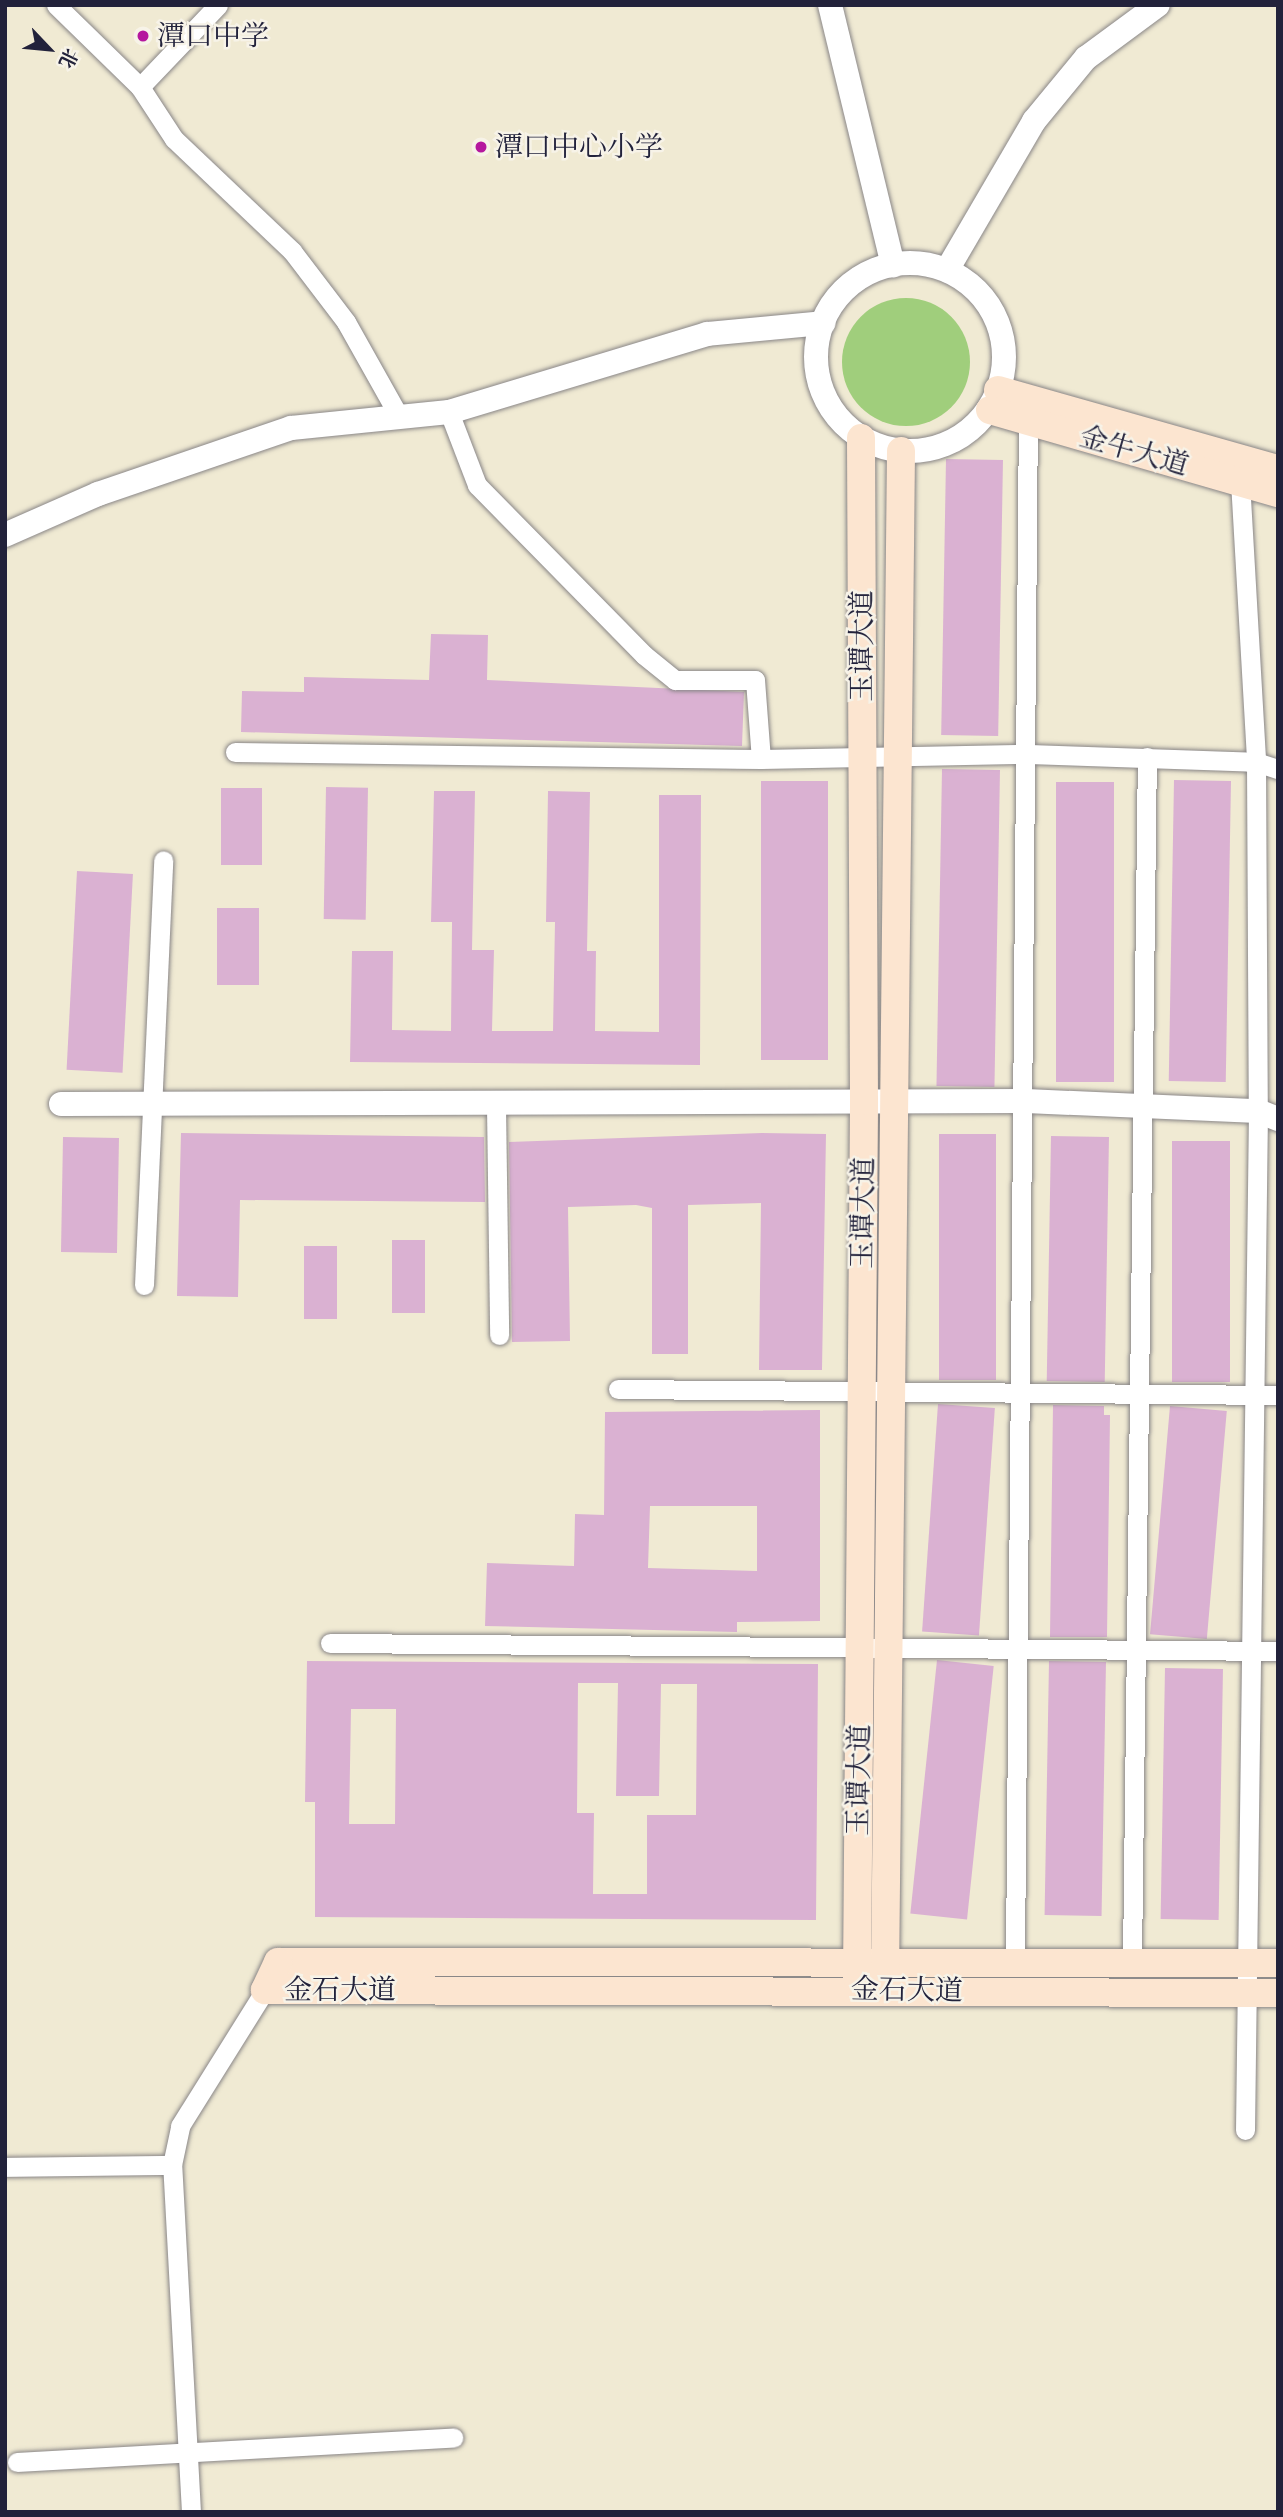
<!DOCTYPE html>
<html>
<head>
<meta charset="utf-8">
<style>
  body { margin:0 }
  #map { position:relative; width:1283px; height:2517px; overflow:hidden; background:#f0ead3; font-family:Alegreya,"Noto Serif SC",serif }
  div>[style] { position:absolute }
  .green>* { inset:0; background:#a0ce7c }
  .round { border-radius:50% }
  .building>* { inset:0; background:#dab1d2; transform-origin:0 0 }
  .roads { filter:drop-shadow(0 0 2px #898687) drop-shadow(0 0 2px #898687) }
  .minor>* { height:19px; margin:-9.5px; padding:0 9.5px; transform-origin:9.5px; border-radius:9.5px; background:#fff }
  .tertiary>* { height:24px; margin:-12px; padding:0 12px; transform-origin:12px; border-radius:12px; background:#fff }
  .tertiary>.ring { margin:-12px; padding:0; box-sizing:content-box; background:none; border:24px solid #fff; border-radius:50% }
  .secondary>* { height:28px; margin:-14px; padding:0 14px; transform-origin:14px; border-radius:14px; background:#fce5d0 }
  .dots>* { width:19px; height:19px; translate:-50% -50%; box-sizing:border-box; border:4px solid #f7f3e8; border-radius:50% }
  span { translate:-50% -50%; white-space:nowrap; text-align:center; line-height:1.15; -webkit-text-stroke:5px #f7f3e8; paint-order:stroke }
  .poi-label { font-size:28px; color:#22223b }
  .left { translate:0 -50%; text-align:left }
  .street-label { font-size:28px; color:#22223b }
  .frame { position:absolute; inset:0; border:7px solid #22223b; pointer-events:none }
  .north { position:absolute; left:14px; top:14px; width:70px; height:70px; -webkit-text-stroke:5px #f7f3e8; paint-order:stroke; rotate:116deg; font-size:19px; font-weight:700; line-height:28px; text-align:center; color:#22223b }
  .north::after { content:''; display:block; margin:auto; width:24px; height:32px; background:#22223b; clip-path:polygon(50% 0,100% 100%,50% 72%,0 100%) }
</style>
</head>
<body>
<div id="map">
  <div class="green">
    <i class="round" style="left:842px;top:298px;width:128px;height:128px"></i>
  </div>
  <div class="building">
    <i style="left:946px;top:459px;width:57px;height:276px;rotate:1deg"></i>
    <i style="clip-path:polygon(431px 634px,488px 635px,487px 680px,744px 692px,742px 746px,241px 732px,242px 691px,304px 692px,304px 677px,429px 680px)"></i>
    <i style="left:942px;top:769px;width:58px;height:317px;rotate:1deg"></i>
    <i style="left:1174px;top:780px;width:57px;height:301px;rotate:1deg"></i>
    <i style="left:761px;top:781px;width:67px;height:279px"></i>
    <i style="left:1056px;top:782px;width:58px;height:300px"></i>
    <i style="left:326px;top:787px;width:42px;height:132px;rotate:1deg"></i>
    <i style="left:221px;top:788px;width:41px;height:77px"></i>
    <i style="clip-path:polygon(434px 791px,475px 791px,472px 950px,494px 950px,492px 1031px,553px 1031px,555px 922px,546px 922px,548px 791px,590px 792px,587px 951px,596px 951px,595px 1031px,659px 1032px,659px 795px,701px 795px,700px 1065px,350px 1062px,352px 951px,393px 951px,392px 1030px,451px 1031px,452px 922px,431px 922px)"></i>
    <i style="left:77px;top:871px;width:56px;height:199px;rotate:3deg"></i>
    <i style="left:217px;top:908px;width:42px;height:77px"></i>
    <i style="clip-path:polygon(181px 1133px,484px 1137px,485px 1202px,240px 1200px,238px 1297px,177px 1296px)"></i>
    <i style="clip-path:polygon(762px 1133px,826px 1134px,822px 1370px,759px 1370px,761px 1203px,688px 1205px,688px 1354px,652px 1354px,652px 1208px,636px 1205px,568px 1207px,570px 1341px,512px 1342px,509px 1142px)"></i>
    <i style="left:939px;top:1134px;width:57px;height:246px"></i>
    <i style="left:1051px;top:1136px;width:58px;height:245px;rotate:1deg"></i>
    <i style="left:63px;top:1137px;width:56px;height:115px;rotate:1deg"></i>
    <i style="left:1172px;top:1141px;width:58px;height:241px"></i>
    <i style="left:392px;top:1240px;width:33px;height:73px"></i>
    <i style="left:304px;top:1246px;width:33px;height:73px"></i>
    <i style="left:938px;top:1404px;width:57px;height:228px;rotate:4deg"></i>
    <i style="clip-path:polygon(1053px 1405px,1104px 1406px,1104px 1415px,1110px 1415px,1107px 1637px,1050px 1637px)"></i>
    <i style="left:1170px;top:1406px;width:57px;height:229px;rotate:5deg"></i>
    <i style="clip-path:polygon(evenodd,820px 1410px,820px 1621px,737px 1622px,737px 1632px,485px 1626px,487px 1563px,574px 1566px,575px 1514px,604px 1515px,605px 1412px,820px 1410px,650px 1506px,757px 1506px,757px 1571px,648px 1568px,650px 1506px)"></i>
    <i style="left:937px;top:1660px;width:57px;height:255px;rotate:6deg"></i>
    <i style="clip-path:polygon(evenodd,307px 1661px,818px 1664px,816px 1920px,315px 1917px,315px 1802px,305px 1802px,307px 1661px,578px 1683px,618px 1683px,616px 1796px,659px 1796px,661px 1684px,697px 1684px,696px 1815px,647px 1815px,647px 1894px,593px 1894px,594px 1813px,577px 1813px,578px 1683px,307px 1661px,351px 1709px,396px 1709px,395px 1824px,349px 1824px,351px 1709px)"></i>
    <i style="left:1049px;top:1661px;width:57px;height:254px;rotate:1deg"></i>
    <i style="left:1165px;top:1668px;width:58px;height:251px;rotate:1deg"></i>
  </div>
  <div class="roads">
    <div class="minor">
      <i style="left:56px;top:5px;width:117px;rotate:44.3deg"></i>
      <i style="left:140px;top:87px;width:62px;rotate:56.8deg"></i>
      <i style="left:174px;top:139px;width:163px;rotate:43.5deg"></i>
      <i style="left:292px;top:251px;width:89px;rotate:52.7deg"></i>
      <i style="left:346px;top:322px;width:104px;rotate:60.7deg"></i>
      <i style="left:140px;top:87px;width:113px;rotate:-46.4deg"></i>
      <i style="left:449px;top:412px;width:78px;rotate:69deg"></i>
      <i style="left:477px;top:485px;width:238px;rotate:45.5deg"></i>
      <i style="left:644px;top:655px;width:40px;rotate:39deg"></i>
      <i style="left:675px;top:680px;width:80px"></i>
      <i style="left:755px;top:680px;width:79px;rotate:85.7deg"></i>
      <i style="left:761px;top:759px;width:268px;rotate:-1.1deg"></i>
      <i style="left:1029px;top:754px;width:227px;rotate:2deg"></i>
      <i style="left:1256px;top:762px;width:23px;rotate:18deg"></i>
      <i style="left:1240px;top:481px;width:281px;rotate:86.7deg"></i>
      <i style="left:1256px;top:762px;width:349px;rotate:89.7deg"></i>
      <i style="left:1258px;top:1111px;width:1019px;rotate:90.73deg"></i>
      <i style="left:235px;top:752px;width:526px;rotate:0.76deg"></i>
      <i style="left:496px;top:1106px;width:229px;rotate:89.2deg"></i>
      <i style="left:144px;top:1285px;width:425px;rotate:-87.4deg"></i>
      <i style="left:618px;top:1389px;width:660px;rotate:0.52deg"></i>
      <i style="left:330px;top:1643px;width:948px;rotate:0.48deg"></i>
      <i style="left:1015px;top:1960px;width:1539px;rotate:-89.52deg"></i>
      <i style="left:1132px;top:1960px;width:1203px;rotate:-89.29deg"></i>
      <i style="left:5px;top:2167px;width:167px;rotate:-0.7deg"></i>
      <i style="left:17px;top:2462px;width:437px;rotate:-3.2deg"></i>
      <i style="left:191px;top:2512px;width:348px;rotate:-93.1deg"></i>
      <i style="left:172px;top:2165px;width:40px;rotate:-78deg"></i>
      <i style="left:180px;top:2126px;width:160px;rotate:-58deg"></i>
    </div>
    <div class="tertiary">
      <i style="left:830px;top:5px;width:268px;rotate:76.4deg"></i>
      <i class="ring" style="left:816px;top:263px;width:164px;height:164px"></i>
      <i style="left:947px;top:270px;width:173px;rotate:-59.7deg"></i>
      <i style="left:1034px;top:121px;width:82px;rotate:-50.5deg"></i>
      <i style="left:1086px;top:58px;width:89px;rotate:-36.4deg"></i>
      <i style="left:5px;top:535px;width:102px;rotate:-23.8deg"></i>
      <i style="left:98px;top:494px;width:204px;rotate:-18.9deg"></i>
      <i style="left:291px;top:428px;width:159px;rotate:-5.8deg"></i>
      <i style="left:449px;top:412px;width:270px;rotate:-16.8deg"></i>
      <i style="left:707px;top:334px;width:117px;rotate:-5.4deg"></i>
      <i style="left:61px;top:1104px;width:965px;rotate:-0.18deg"></i>
      <i style="left:1026px;top:1101px;width:232px;rotate:2.5deg"></i>
      <i style="left:1258px;top:1111px;width:22px;rotate:22deg"></i>
    </div>
    <div class="secondary">
      <i style="left:998px;top:390px;width:291px;rotate:15.8deg"></i>
      <i style="left:990px;top:410px;width:300px;rotate:16.1deg"></i>
      <i style="left:1278px;top:1963px;width:1000px;rotate:-179.94deg"></i>
      <i style="left:278px;top:1962px;width:31px;rotate:115deg"></i>
      <i style="left:265px;top:1990px;width:1013px;rotate:0.17deg"></i>
      <i style="left:857px;top:1978px;width:877px;rotate:-89.54deg"></i>
      <i style="left:864px;top:1101px;width:663px;rotate:-90.26deg"></i>
      <i style="left:885px;top:1979px;width:1528px;rotate:-89.4deg"></i>
    </div>
  </div>
  <div class="dots">
    <i style="left:143px;top:36px;background:#b5179e"></i>
    <i style="left:481px;top:147px;background:#b5179e"></i>
  </div>
  <div class="poi-label">
    <span class="left" style="left:157px;top:36px">潭口中学</span>
    <span class="left" style="left:495px;top:147px">潭口中心小学</span>
  </div>
  <div class="street-label">
    <span style="left:1134px;top:451px;rotate:16deg">金牛大道</span>
    <span style="left:862px;top:646px;rotate:-90deg">玉谭大道</span>
    <span style="left:863px;top:1213px;rotate:-89deg">玉谭大道</span>
    <span style="left:859px;top:1780px;rotate:-89deg">玉谭大道</span>
    <span style="left:340px;top:1990px">金石大道</span>
    <span style="left:907px;top:1990px;rotate:1deg">金石大道</span>
  </div>
  <div class="frame"></div>
  <div class="north">北</div>
</div>
</body>
</html>
